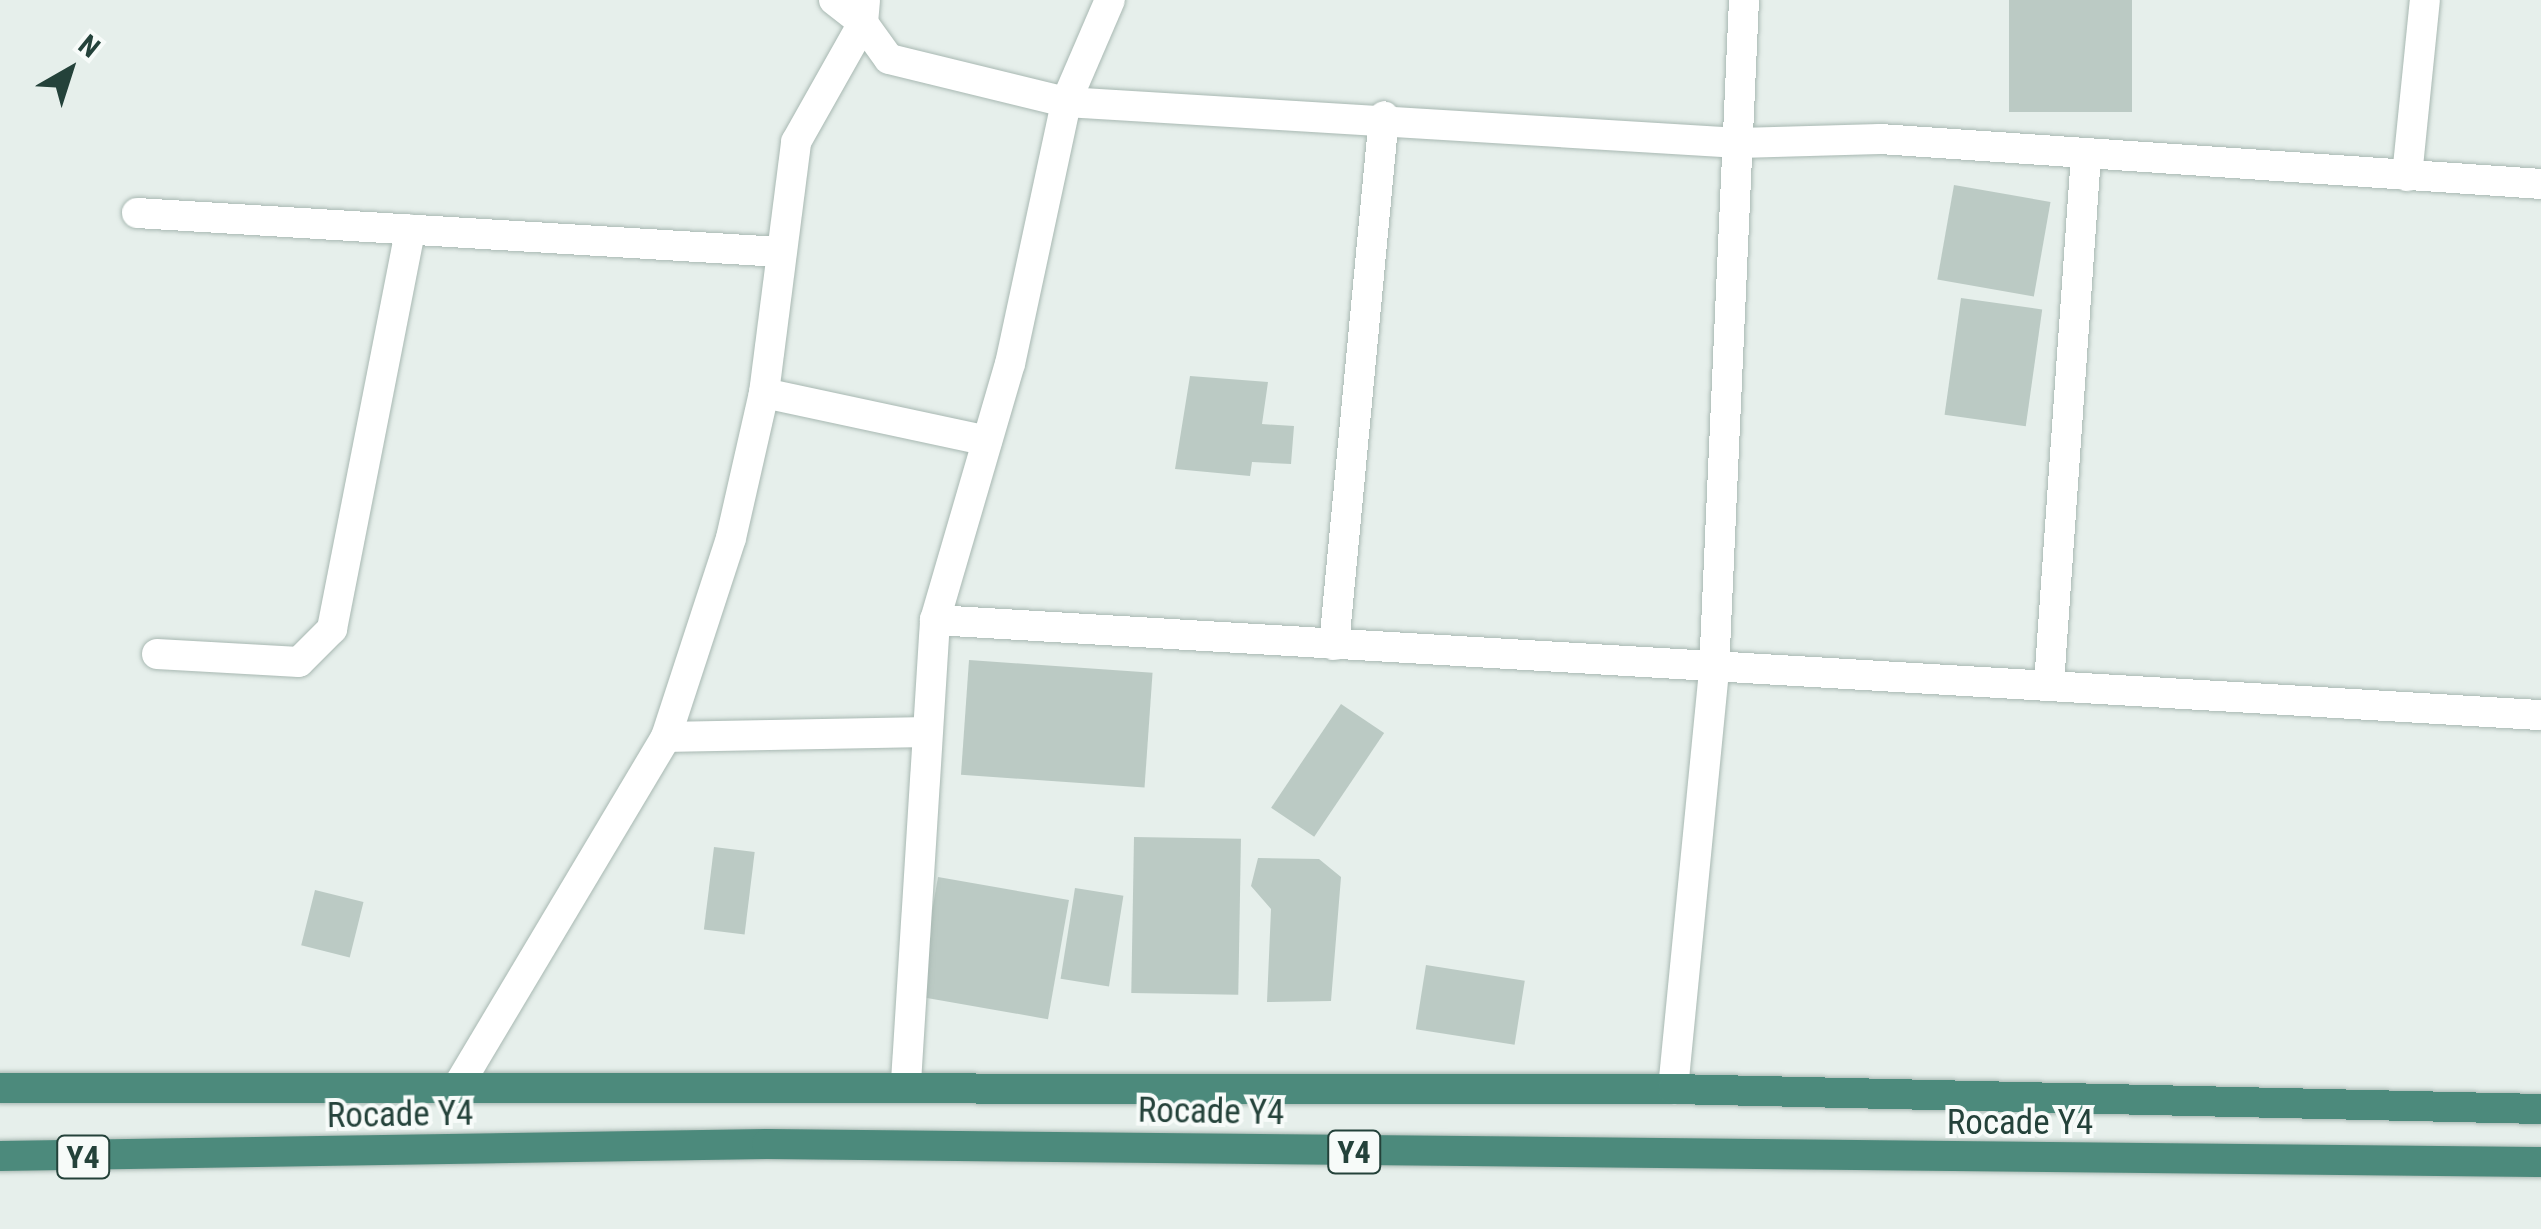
<!DOCTYPE html>
<html>
<head>
<meta charset="utf-8">
<style>
  body { margin:0 }
  #map { position:relative; width:2541px; height:1229px; overflow:hidden; background:#e6efeb; font-family:"Roboto Condensed",sans-serif }
  div>[style] { position:absolute }
  .building>* { inset:0; background:#bbcac4; transform-origin:0 0 }
  .roads { filter:drop-shadow(0 0 2px #a8b8b2) drop-shadow(0 0 2px #a8b8b2) }
  .minor>* { height:30px; margin:-15px; padding:0 15px; transform-origin:15px; border-radius:15px; background:#fff }
  .trunk>* { height:30px; margin:-15px; padding:0 15px; transform-origin:15px; border-radius:15px; background:#4c8a7c }
  span { translate:-50% -50%; white-space:nowrap; text-align:center; line-height:1.15; -webkit-text-stroke:8px #f7fbf9; paint-order:stroke }
  .shield-label span { padding:2px 8px; background:#f7fbf9; border:2px solid; border-radius:8px; -webkit-text-stroke-width:0 }
  .shield-label { font-size:32px; color:#24423a; font-weight:700 }
  .street-label { font-size:35px; color:#24423a }
  .north { position:absolute; left:20px; top:20px; width:100px; height:100px; -webkit-text-stroke:8px #f7fbf9; paint-order:stroke; rotate:39deg; font-size:28px; font-weight:700; line-height:40px; text-align:center; color:#24423a }
  .north::after { content:''; display:block; margin:auto; width:35px; height:45px; background:#24423a; clip-path:polygon(50% 0,100% 100%,50% 72%,0 100%) }
</style>
</head>
<body>
<div id="map">
  <div class="building">
    <i style="left:2009px;top:0;width:123px;height:112px"></i>
    <i style="left:1954px;top:185px;width:98px;height:96px;rotate:10deg"></i>
    <i style="left:1961px;top:298px;width:82px;height:118px;rotate:8deg"></i>
    <i style="clip-path:polygon(1190px 376px,1268px 382px,1262px 424px,1294px 426px,1291px 464px,1252px 462px,1250px 476px,1175px 469px)"></i>
    <i style="left:969px;top:660px;width:184px;height:115px;rotate:4deg"></i>
    <i style="left:1341px;top:704px;width:52px;height:125px;rotate:34deg"></i>
    <i style="left:1134px;top:837px;width:107px;height:156px;rotate:1deg"></i>
    <i style="left:714px;top:847px;width:41px;height:83px;rotate:7deg"></i>
    <i style="clip-path:polygon(1258px 858px,1319px 859px,1341px 877px,1331px 1001px,1267px 1002px,1271px 909px,1251px 886px)"></i>
    <i style="left:938px;top:877px;width:133px;height:121px;rotate:10deg"></i>
    <i style="left:1075px;top:888px;width:49px;height:92px;rotate:9deg"></i>
    <i style="left:315px;top:890px;width:50px;height:57px;rotate:14deg"></i>
    <i style="left:1426px;top:965px;width:100px;height:65px;rotate:9deg"></i>
  </div>
  <div class="roads">
    <div class="minor">
      <i style="left:834px;top:0;width:37px;rotate:38deg"></i>
      <i style="left:863px;top:23px;width:23px;rotate:-85deg"></i>
      <i style="left:2407px;top:176px;width:177px;rotate:-84.2deg"></i>
      <i style="left:137px;top:213px;width:644px;rotate:3.47deg"></i>
      <i style="left:764px;top:393px;width:228px;rotate:12.1deg"></i>
      <i style="left:935px;top:620px;width:1609px;rotate:3.39deg"></i>
      <i style="left:1334px;top:645px;width:531px;rotate:-84.6deg"></i>
      <i style="left:157px;top:654px;width:142px;rotate:3.2deg"></i>
      <i style="left:299px;top:662px;width:47px;rotate:-45deg"></i>
      <i style="left:332px;top:629px;width:407px;rotate:-78.9deg"></i>
      <i style="left:2049px;top:684px;width:530px;rotate:-86deg"></i>
      <i style="left:666px;top:737px;width:260px;rotate:-1.1deg"></i>
      <i style="left:906px;top:1082px;width:463px;rotate:-86.4deg"></i>
      <i style="left:935px;top:620px;width:267px;rotate:-73.7deg"></i>
      <i style="left:1010px;top:364px;width:268px;rotate:-77.9deg"></i>
      <i style="left:1066px;top:102px;width:111px;rotate:-66.7deg"></i>
      <i style="left:1673px;top:1089px;width:420px;rotate:-84.4deg"></i>
      <i style="left:1714px;top:671px;width:672px;rotate:-87.44deg"></i>
      <i style="left:455px;top:1091px;width:412px;rotate:-59.2deg"></i>
      <i style="left:666px;top:737px;width:209px;rotate:-71.9deg"></i>
      <i style="left:731px;top:538px;width:149px;rotate:-77.2deg"></i>
      <i style="left:764px;top:393px;width:253px;rotate:-82.7deg"></i>
      <i style="left:796px;top:142px;width:137px;rotate:-60.6deg"></i>
      <i style="left:863px;top:23px;width:44px;rotate:54.2deg"></i>
      <i style="left:889px;top:59px;width:182px;rotate:13.7deg"></i>
      <i style="left:1066px;top:102px;width:674px;rotate:3.49deg"></i>
      <i style="left:1739px;top:143px;width:141px;rotate:-1.6deg"></i>
      <i style="left:1880px;top:139px;width:663px;rotate:3.89deg"></i>
    </div>
    <div class="trunk">
      <i style="left:0;top:1088px;width:1673px;rotate:0.03deg"></i>
      <i style="left:1673px;top:1089px;width:868px;rotate:1.32deg"></i>
      <i style="left:0;top:1156px;width:767px;rotate:-0.9deg"></i>
      <i style="left:767px;top:1144px;width:1774px;rotate:0.58deg"></i>
    </div>
  </div>
  <div class="shield-label">
    <span style="left:1354px;top:1152px">Y4</span>
    <span style="left:83px;top:1157px">Y4</span>
  </div>
  <div class="street-label">
    <span style="left:1211px;top:1112px;rotate:1deg">Rocade Y4</span>
    <span style="left:400px;top:1115px;rotate:-1deg">Rocade Y4</span>
    <span style="left:2020px;top:1123px">Rocade Y4</span>
  </div>
  <div class="north">N</div>
</div>
</body>
</html>
